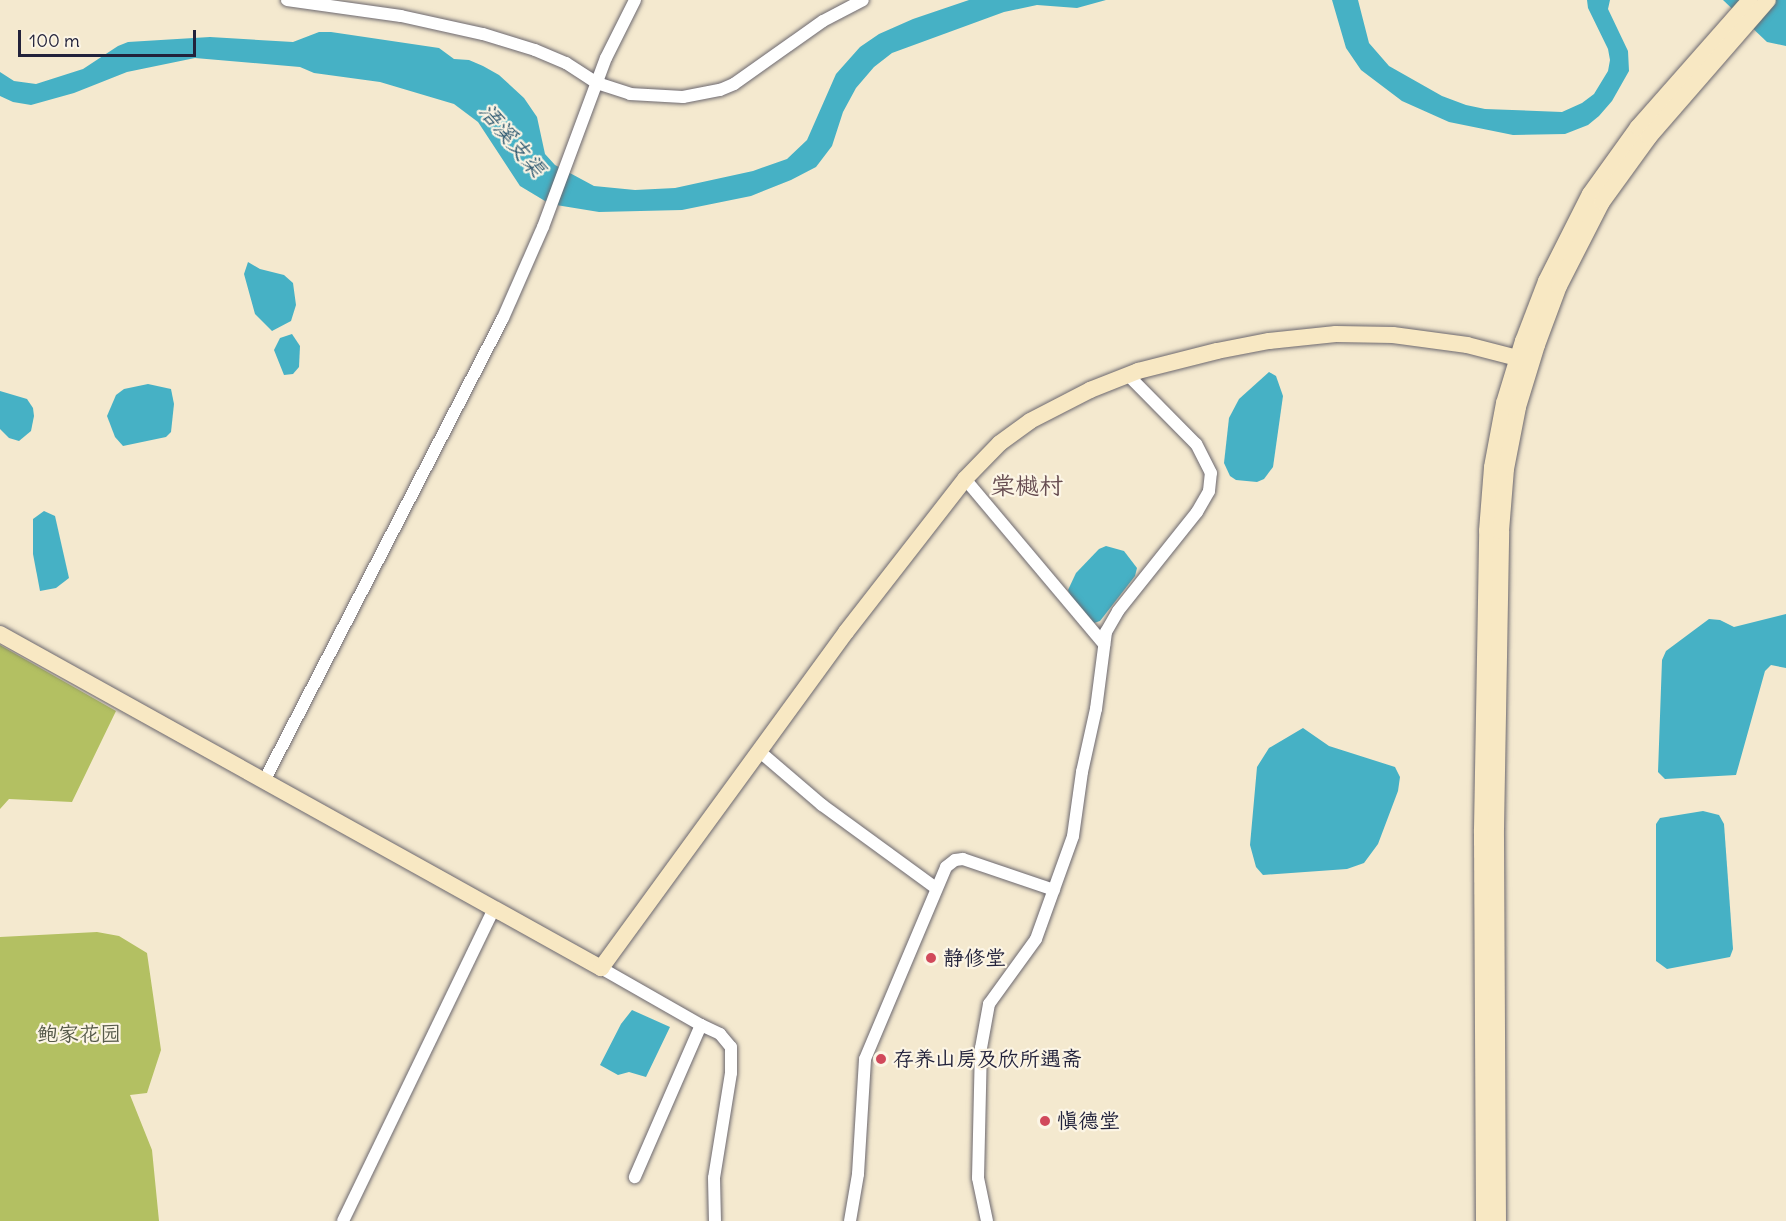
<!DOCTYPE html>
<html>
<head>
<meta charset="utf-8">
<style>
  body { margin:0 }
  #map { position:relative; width:1786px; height:1221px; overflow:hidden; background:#f4e9cf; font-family:Delius,"LXGW WenKai TC",sans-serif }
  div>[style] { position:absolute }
  .green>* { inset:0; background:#b3c062 }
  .water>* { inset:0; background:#46b1c5 }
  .roads { filter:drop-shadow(0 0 2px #6c686f) drop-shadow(0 0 2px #6c686f) }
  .minor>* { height:12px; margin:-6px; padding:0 6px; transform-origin:6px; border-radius:6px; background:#fff }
  .secondary>* { height:16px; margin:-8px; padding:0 8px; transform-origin:8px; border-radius:8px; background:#f8e8c3 }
  .dots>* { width:16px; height:16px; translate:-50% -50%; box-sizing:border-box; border:3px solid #fcf5e5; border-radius:50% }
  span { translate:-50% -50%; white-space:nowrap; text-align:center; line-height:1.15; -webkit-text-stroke:4.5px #fcf5e5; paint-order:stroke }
  .poi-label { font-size:21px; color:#22223b }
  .left { translate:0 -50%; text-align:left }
  .park-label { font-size:21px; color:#555949 }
  .water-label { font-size:22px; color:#305b72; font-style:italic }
  .quarter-label { font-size:24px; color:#674d51 }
  .scale { position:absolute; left:18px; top:30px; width:178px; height:27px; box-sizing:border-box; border:3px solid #22223b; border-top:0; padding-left:8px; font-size:18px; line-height:21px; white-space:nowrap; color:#22223b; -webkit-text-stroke:4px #fcf5e5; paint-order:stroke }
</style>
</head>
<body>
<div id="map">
  <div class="green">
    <i style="clip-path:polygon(0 645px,116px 711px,72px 802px,9px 799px,0 809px)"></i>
    <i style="clip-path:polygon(97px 932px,119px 936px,147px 953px,161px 1050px,147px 1093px,130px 1095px,152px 1150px,159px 1221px,0 1221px,0 937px)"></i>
  </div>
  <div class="water">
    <i style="clip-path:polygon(969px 0,1106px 0,1077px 8px,1037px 5px,1004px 12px,892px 53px,874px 67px,856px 88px,843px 112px,832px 146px,816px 167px,791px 180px,751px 196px,682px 210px,599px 212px,550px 204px,520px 186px,478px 122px,454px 104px,380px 82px,314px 73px,300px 67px,195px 58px,127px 72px,74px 93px,31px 105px,13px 102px,0 96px,0 72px,14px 81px,36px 84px,83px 69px,118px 46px,128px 42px,210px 37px,293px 42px,319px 32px,331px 32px,439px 48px,454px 59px,469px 60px,483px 66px,499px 75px,524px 98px,537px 117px,545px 154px,555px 165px,594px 186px,635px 190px,675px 188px,753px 171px,787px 159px,807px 140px,836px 74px,860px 47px,879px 34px,913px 19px)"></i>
    <i style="clip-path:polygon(1332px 0,1358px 0,1369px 43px,1389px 66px,1442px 96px,1466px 105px,1485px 109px,1562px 112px,1582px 103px,1594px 94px,1608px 71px,1610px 60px,1608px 49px,1588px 8px,1587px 0,1610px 0,1608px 9px,1628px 51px,1629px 71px,1612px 101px,1599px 116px,1588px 125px,1565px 134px,1513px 135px,1449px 122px,1402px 101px,1361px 70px,1346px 48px)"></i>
    <i style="clip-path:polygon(1723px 0,1786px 0,1786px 46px,1767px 42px)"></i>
    <i style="clip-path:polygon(248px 262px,260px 269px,284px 275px,293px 283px,296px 305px,291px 321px,272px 331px,255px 314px,244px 274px)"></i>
    <i style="clip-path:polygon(292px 334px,300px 346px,299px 367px,293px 374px,284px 375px,274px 350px,280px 338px)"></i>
    <i style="clip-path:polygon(1269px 372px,1276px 376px,1283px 396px,1273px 467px,1264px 479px,1257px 482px,1236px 480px,1230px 476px,1224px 463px,1229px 418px,1239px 399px)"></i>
    <i style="clip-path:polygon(148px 384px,171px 389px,174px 404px,171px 432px,166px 437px,123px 446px,115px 437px,107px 416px,116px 395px,124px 389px)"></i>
    <i style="clip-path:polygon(0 391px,27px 399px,33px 408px,34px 416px,31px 431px,19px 441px,9px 438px,0 429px)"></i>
    <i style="clip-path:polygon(44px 511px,55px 516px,69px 578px,56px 588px,40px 591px,33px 554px,33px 519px)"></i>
    <i style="clip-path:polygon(1106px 546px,1124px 551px,1137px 568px,1135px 576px,1100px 621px,1094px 623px,1073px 602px,1068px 590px,1076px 573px,1099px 549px)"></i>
    <i style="clip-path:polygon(1786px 614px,1786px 668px,1771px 665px,1765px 671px,1736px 775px,1665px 779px,1658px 772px,1662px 660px,1666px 651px,1709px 619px,1720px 620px,1734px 627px)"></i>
    <i style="clip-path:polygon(1303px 728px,1329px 746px,1395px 767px,1400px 777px,1398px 791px,1378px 844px,1364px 863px,1347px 869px,1263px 875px,1256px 867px,1250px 845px,1257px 767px,1269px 748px)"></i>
    <i style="clip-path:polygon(1703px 811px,1719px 815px,1724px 824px,1733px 949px,1730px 957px,1667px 969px,1656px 961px,1656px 824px,1660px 818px)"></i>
    <i style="clip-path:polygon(632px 1010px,670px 1027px,646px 1077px,629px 1072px,618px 1075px,600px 1065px,621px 1024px)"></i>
  </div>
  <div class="roads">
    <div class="minor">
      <i style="left:287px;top:0;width:115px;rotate:8deg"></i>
      <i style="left:401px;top:16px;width:84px;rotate:12.4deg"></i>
      <i style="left:483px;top:34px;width:54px;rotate:17.1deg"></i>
      <i style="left:535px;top:50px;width:34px;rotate:23deg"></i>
      <i style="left:566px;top:63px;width:37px;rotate:33deg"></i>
      <i style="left:597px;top:83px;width:35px;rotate:18deg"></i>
      <i style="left:630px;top:94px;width:53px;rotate:3.2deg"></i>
      <i style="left:683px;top:97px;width:38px;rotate:-11deg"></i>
      <i style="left:720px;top:90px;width:15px;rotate:-23deg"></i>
      <i style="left:734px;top:84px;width:109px;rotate:-35.3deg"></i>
      <i style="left:823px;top:21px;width:45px;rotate:-27.7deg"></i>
      <i style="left:965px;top:479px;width:216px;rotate:49.9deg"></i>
      <i style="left:759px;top:751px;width:83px;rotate:40.6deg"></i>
      <i style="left:822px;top:805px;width:141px;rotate:36.1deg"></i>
      <i style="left:264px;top:781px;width:521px;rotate:-62.7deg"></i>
      <i style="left:503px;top:318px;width:99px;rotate:-66.3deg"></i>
      <i style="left:543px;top:227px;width:180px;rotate:-69.6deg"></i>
      <i style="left:606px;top:58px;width:65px;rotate:-63.4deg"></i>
      <i style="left:601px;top:968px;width:115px;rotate:29.7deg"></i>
      <i style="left:701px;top:1025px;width:166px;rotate:113.5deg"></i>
      <i style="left:701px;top:1025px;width:21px;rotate:25deg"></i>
      <i style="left:720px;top:1034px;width:17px;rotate:50deg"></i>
      <i style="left:731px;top:1047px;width:26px;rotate:90deg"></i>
      <i style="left:731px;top:1073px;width:106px;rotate:99.2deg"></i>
      <i style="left:714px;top:1178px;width:43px;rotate:88.7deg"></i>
      <i style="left:343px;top:1221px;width:347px;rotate:-64.2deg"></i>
      <i style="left:850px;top:1221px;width:48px;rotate:-80.3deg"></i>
      <i style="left:858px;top:1174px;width:115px;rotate:-86.5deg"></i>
      <i style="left:865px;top:1059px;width:208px;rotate:-67.1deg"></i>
      <i style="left:946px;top:867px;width:11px;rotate:-38deg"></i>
      <i style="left:955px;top:860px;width:8px;rotate:-7deg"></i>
      <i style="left:963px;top:859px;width:96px;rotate:18.8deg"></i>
      <i style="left:987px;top:1221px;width:44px;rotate:-101.8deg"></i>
      <i style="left:978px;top:1178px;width:130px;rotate:-88.7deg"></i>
      <i style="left:981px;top:1048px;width:45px;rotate:-79.7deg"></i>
      <i style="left:989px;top:1004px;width:80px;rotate:-54.1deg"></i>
      <i style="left:1036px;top:939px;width:109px;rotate:-70.2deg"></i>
      <i style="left:1073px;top:836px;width:65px;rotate:-82deg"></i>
      <i style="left:1082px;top:772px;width:65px;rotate:-77.5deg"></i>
      <i style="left:1096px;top:709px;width:78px;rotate:-82.6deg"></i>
      <i style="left:1106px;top:632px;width:24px;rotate:-60deg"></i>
      <i style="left:1118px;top:611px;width:127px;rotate:-51.4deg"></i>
      <i style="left:1197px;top:512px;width:24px;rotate:-60deg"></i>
      <i style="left:1209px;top:491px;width:18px;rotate:-84deg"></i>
      <i style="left:1211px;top:473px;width:33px;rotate:-117deg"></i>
      <i style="left:1196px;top:444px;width:97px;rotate:-134.6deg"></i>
    </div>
    <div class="secondary">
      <i style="left:0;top:634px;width:688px;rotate:29.06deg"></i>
      <i style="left:601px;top:968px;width:416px;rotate:-53.9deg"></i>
      <i style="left:846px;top:632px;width:194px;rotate:-52.1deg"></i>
      <i style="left:965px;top:479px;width:50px;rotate:-45.8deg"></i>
      <i style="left:1000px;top:443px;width:37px;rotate:-36deg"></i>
      <i style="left:1030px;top:421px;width:68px;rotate:-27.3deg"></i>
      <i style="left:1090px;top:390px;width:52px;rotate:-21.6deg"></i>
      <i style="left:1138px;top:371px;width:81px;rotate:-14.2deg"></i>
      <i style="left:1217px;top:351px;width:53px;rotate:-10.9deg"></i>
      <i style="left:1269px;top:341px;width:67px;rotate:-6deg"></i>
      <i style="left:1336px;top:334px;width:57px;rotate:1deg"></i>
      <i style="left:1393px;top:335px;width:75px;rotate:7.7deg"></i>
      <i style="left:1467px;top:345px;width:52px;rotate:14.6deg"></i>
      <i style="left:1484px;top:1221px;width:392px;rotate:-90.3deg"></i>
      <i style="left:1482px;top:829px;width:298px;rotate:-89deg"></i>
      <i style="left:1487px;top:531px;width:64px;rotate:-85.5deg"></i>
      <i style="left:1492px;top:467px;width:65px;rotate:-79.4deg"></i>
      <i style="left:1504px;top:403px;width:65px;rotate:-73deg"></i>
      <i style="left:1523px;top:341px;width:64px;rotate:-69deg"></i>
      <i style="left:1546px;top:281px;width:97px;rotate:-63.2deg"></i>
      <i style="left:1590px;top:194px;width:82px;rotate:-54.4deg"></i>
      <i style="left:1638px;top:127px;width:169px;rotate:-48.6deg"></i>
      <i style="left:1498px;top:1221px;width:392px;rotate:-90.3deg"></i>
      <i style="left:1496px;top:829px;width:298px;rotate:-89deg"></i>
      <i style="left:1501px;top:531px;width:62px;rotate:-85.4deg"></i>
      <i style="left:1506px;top:469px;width:63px;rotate:-79deg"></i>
      <i style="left:1518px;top:407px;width:65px;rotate:-73deg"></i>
      <i style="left:1537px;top:345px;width:63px;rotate:-69.6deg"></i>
      <i style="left:1559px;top:286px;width:94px;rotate:-62.9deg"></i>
      <i style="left:1602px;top:202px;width:80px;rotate:-54.1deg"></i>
      <i style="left:1649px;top:137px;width:181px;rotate:-49deg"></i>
    </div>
  </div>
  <div class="dots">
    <i style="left:931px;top:958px;background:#d1495b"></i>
    <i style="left:881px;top:1059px;background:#d1495b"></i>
    <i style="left:1045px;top:1121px;background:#d1495b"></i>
  </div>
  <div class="poi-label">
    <span class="left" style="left:943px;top:958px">静修堂</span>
    <span class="left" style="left:893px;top:1059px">存养山房及欣所遇斋</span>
    <span class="left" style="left:1057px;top:1121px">慎德堂</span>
  </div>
  <div class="park-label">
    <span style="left:79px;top:1034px">鲍家花园</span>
  </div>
  <div class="water-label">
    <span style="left:512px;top:140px;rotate:50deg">浯溪支渠</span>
  </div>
  <div class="quarter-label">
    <span style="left:1027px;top:486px">棠樾村</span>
  </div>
  <div class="scale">100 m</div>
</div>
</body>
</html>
